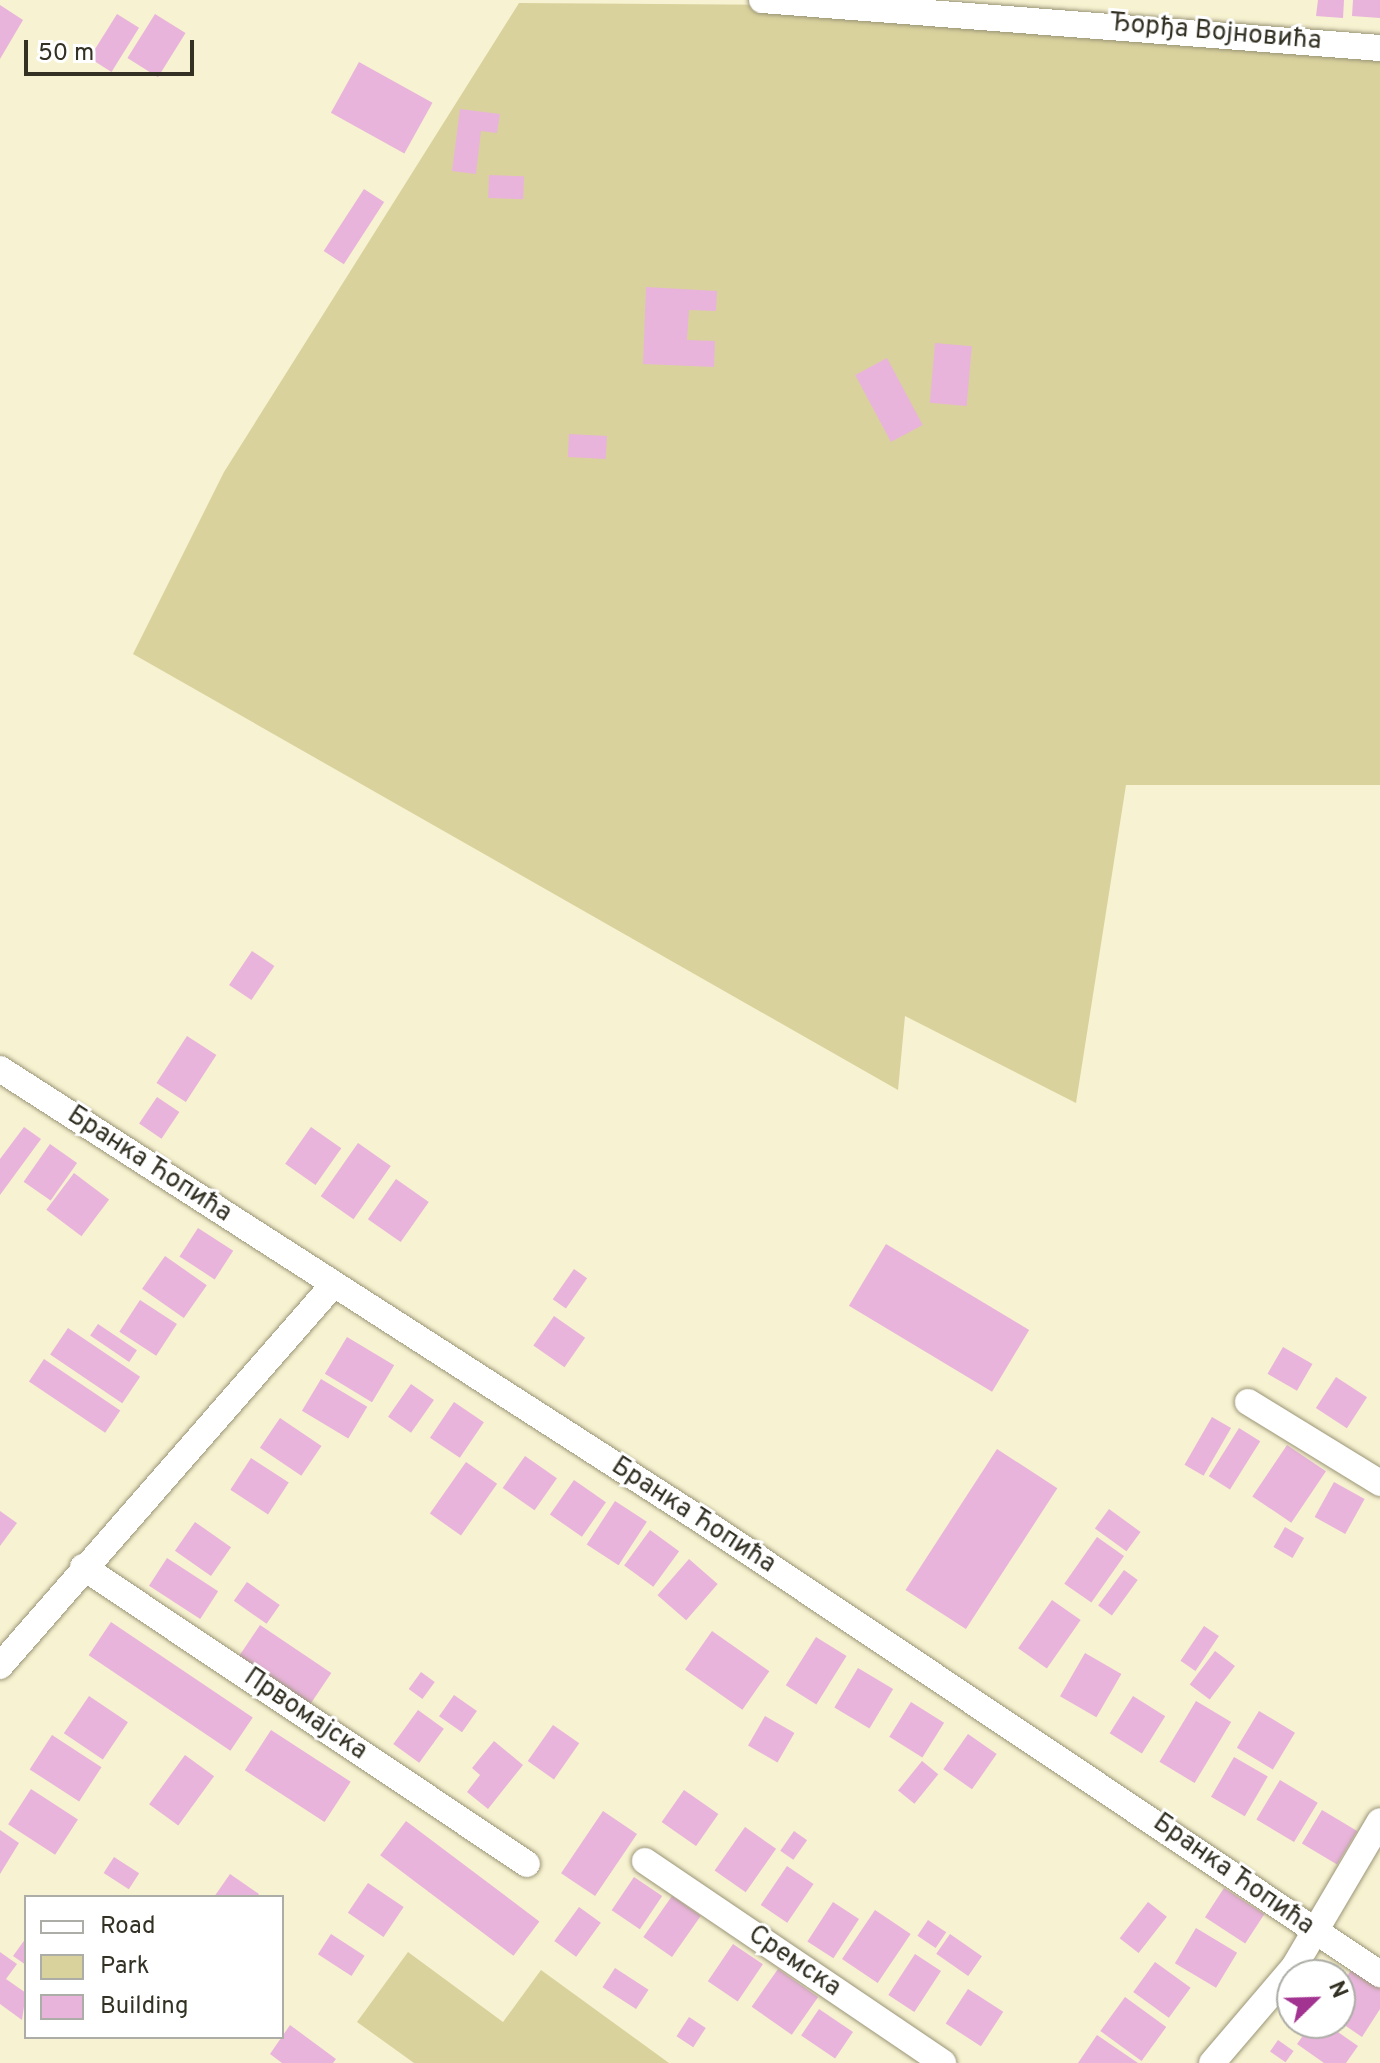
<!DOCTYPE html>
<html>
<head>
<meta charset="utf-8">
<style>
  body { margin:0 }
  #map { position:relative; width:1380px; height:2063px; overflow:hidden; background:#f7f2d1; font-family:Overpass,sans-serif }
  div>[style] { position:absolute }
  .green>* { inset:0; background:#dad29d }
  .building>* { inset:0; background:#e8b4db; transform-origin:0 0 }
  .roads { filter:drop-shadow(0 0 2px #9a9577) drop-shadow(0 0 2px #9a9577) }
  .street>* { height:26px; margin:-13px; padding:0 13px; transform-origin:13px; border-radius:13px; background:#fff }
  span { translate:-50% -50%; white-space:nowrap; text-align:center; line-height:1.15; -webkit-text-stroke:6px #fff; paint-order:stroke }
  .street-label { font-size:26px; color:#333124 }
  .legend { position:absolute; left:24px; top:1895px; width:260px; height:144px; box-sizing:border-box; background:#fff; border:2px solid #adada7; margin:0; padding:10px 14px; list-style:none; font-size:24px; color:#333124 }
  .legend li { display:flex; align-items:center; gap:16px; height:40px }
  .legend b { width:40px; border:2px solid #adada7 }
  .north { position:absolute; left:1276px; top:1959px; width:80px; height:80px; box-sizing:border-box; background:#fff; border:2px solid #adada7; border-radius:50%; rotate:67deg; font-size:22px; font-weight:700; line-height:32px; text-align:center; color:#333124 }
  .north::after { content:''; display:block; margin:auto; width:28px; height:36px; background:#a33391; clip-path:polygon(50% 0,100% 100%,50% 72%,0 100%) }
  .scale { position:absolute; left:24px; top:40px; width:170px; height:36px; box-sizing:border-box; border:4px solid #333124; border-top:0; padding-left:10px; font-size:24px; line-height:28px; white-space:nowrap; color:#333124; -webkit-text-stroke:6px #fff; paint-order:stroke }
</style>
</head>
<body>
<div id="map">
  <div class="green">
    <i style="clip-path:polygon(519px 3px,913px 6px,1380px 58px,1380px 785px,1126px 785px,1076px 1103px,905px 1016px,898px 1090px,133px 654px,224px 472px)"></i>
    <i style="clip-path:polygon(408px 1952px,503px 2022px,541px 1970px,669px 2063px,414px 2063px,357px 2022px)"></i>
  </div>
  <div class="building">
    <i style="clip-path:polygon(1318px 0,1344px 0,1343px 18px,1316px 16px)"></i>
    <i style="clip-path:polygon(1353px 0,1380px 0,1380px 18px,1352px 16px)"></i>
    <i style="clip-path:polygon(0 5px,23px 20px,0 59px)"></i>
    <i style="left:117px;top:14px;width:26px;height:52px;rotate:32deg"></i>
    <i style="left:155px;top:14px;width:36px;height:52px;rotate:32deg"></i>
    <i style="left:359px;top:62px;width:84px;height:58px;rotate:29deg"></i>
    <i style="clip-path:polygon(460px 109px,500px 114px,497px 133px,481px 131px,476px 174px,452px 171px)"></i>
    <i style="left:489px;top:175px;width:35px;height:23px;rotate:2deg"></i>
    <i style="left:364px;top:189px;width:24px;height:74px;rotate:33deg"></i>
    <i style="clip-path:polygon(646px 287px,717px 291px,716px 311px,689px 310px,687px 340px,715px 341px,714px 367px,643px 364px)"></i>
    <i style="left:935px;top:343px;width:37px;height:60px;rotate:5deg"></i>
    <i style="left:887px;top:358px;width:76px;height:36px;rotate:62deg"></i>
    <i style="left:569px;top:434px;width:38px;height:23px;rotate:3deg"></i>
    <i style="left:252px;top:951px;width:27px;height:41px;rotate:34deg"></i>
    <i style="left:187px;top:1036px;width:35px;height:56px;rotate:33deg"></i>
    <i style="left:157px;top:1097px;width:27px;height:32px;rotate:34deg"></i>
    <i style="clip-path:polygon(24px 1127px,41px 1139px,0 1195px,0 1159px)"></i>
    <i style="left:311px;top:1127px;width:37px;height:45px;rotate:35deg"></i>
    <i style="left:358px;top:1143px;width:40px;height:65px;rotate:35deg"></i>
    <i style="left:50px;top:1144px;width:33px;height:46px;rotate:35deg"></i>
    <i style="left:74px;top:1173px;width:44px;height:46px;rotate:37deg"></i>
    <i style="left:396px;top:1179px;width:40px;height:49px;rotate:35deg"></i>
    <i style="left:198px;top:1228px;width:42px;height:34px;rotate:33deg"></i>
    <i style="left:886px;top:1244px;width:167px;height:72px;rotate:31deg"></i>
    <i style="left:165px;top:1256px;width:51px;height:40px;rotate:35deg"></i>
    <i style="left:574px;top:1269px;width:16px;height:37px;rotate:35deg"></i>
    <i style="left:140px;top:1300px;width:44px;height:38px;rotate:33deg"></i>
    <i style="left:554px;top:1316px;width:38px;height:36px;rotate:35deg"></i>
    <i style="left:98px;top:1324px;width:47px;height:14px;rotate:34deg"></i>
    <i style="left:68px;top:1328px;width:87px;height:32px;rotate:34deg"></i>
    <i style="left:347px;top:1337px;width:55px;height:43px;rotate:31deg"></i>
    <i style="left:1283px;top:1347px;width:34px;height:31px;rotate:30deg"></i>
    <i style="left:44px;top:1359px;width:92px;height:27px;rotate:34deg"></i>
    <i style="left:1336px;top:1377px;width:37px;height:37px;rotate:33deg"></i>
    <i style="left:321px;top:1379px;width:54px;height:37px;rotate:31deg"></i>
    <i style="left:411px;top:1384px;width:28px;height:40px;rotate:35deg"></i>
    <i style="left:454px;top:1402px;width:36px;height:43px;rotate:34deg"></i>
    <i style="left:1212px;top:1417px;width:22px;height:55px;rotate:30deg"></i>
    <i style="left:280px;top:1418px;width:50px;height:36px;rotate:34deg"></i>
    <i style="left:1239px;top:1428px;width:25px;height:57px;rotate:32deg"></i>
    <i style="left:1287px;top:1445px;width:47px;height:62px;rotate:34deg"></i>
    <i style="left:997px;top:1449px;width:72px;height:168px;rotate:33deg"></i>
    <i style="left:525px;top:1456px;width:39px;height:39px;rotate:35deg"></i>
    <i style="left:251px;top:1458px;width:45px;height:38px;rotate:33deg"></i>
    <i style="left:466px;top:1462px;width:38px;height:63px;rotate:35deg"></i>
    <i style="left:574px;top:1480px;width:39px;height:42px;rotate:35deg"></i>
    <i style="left:1334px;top:1482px;width:35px;height:40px;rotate:29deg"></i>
    <i style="left:615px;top:1501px;width:38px;height:52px;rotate:33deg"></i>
    <i style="left:1109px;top:1509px;width:39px;height:24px;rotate:36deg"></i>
    <i style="clip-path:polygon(0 1511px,17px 1523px,0 1546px)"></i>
    <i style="left:195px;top:1522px;width:44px;height:35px;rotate:35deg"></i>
    <i style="left:1285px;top:1527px;width:22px;height:23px;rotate:30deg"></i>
    <i style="left:650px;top:1530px;width:36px;height:44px;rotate:36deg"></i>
    <i style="left:1097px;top:1537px;width:33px;height:57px;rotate:35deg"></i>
    <i style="left:167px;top:1558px;width:61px;height:33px;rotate:33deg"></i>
    <i style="left:689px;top:1559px;width:38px;height:48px;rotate:41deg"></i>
    <i style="left:1124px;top:1570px;width:17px;height:44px;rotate:36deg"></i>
    <i style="left:247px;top:1582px;width:40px;height:23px;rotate:35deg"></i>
    <i style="left:1052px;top:1600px;width:35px;height:59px;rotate:35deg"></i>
    <i style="left:111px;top:1622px;width:171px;height:40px;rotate:34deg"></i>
    <i style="left:260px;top:1625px;width:86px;height:37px;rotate:34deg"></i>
    <i style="left:1204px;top:1626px;width:18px;height:42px;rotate:34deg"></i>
    <i style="left:712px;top:1631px;width:70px;height:47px;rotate:35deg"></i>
    <i style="left:816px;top:1637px;width:36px;height:57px;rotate:32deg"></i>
    <i style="left:1215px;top:1651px;width:25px;height:42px;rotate:37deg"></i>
    <i style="left:1085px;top:1653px;width:42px;height:50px;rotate:30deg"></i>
    <i style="left:858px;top:1668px;width:41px;height:46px;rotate:31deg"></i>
    <i style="left:421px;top:1672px;width:17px;height:21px;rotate:36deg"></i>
    <i style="left:454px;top:1695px;width:28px;height:26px;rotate:35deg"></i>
    <i style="left:89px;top:1696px;width:47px;height:45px;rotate:34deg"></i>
    <i style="left:1133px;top:1696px;width:38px;height:44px;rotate:32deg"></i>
    <i style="left:1196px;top:1701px;width:41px;height:71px;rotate:31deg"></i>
    <i style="left:911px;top:1702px;width:39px;height:41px;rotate:32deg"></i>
    <i style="left:418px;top:1710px;width:32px;height:42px;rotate:36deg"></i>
    <i style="left:1259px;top:1711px;width:42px;height:43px;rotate:31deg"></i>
    <i style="left:765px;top:1716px;width:34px;height:34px;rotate:30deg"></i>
    <i style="left:553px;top:1725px;width:32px;height:44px;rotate:35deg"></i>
    <i style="left:271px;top:1730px;width:95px;height:48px;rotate:33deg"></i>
    <i style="left:968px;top:1734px;width:35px;height:43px;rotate:35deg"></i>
    <i style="left:52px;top:1735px;width:59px;height:41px;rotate:33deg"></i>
    <i style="clip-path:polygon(494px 1741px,523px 1765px,488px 1809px,467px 1792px,480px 1775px,472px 1768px)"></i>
    <i style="left:185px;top:1755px;width:36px;height:61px;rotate:36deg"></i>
    <i style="left:1234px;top:1757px;width:39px;height:46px;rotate:30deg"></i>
    <i style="left:922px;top:1761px;width:21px;height:38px;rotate:39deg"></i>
    <i style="left:1280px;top:1780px;width:44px;height:46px;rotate:31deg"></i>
    <i style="left:31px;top:1789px;width:56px;height:42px;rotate:33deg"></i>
    <i style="left:684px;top:1790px;width:42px;height:39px;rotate:35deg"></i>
    <i style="left:1322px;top:1810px;width:41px;height:39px;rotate:31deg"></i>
    <i style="left:603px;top:1811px;width:41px;height:75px;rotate:34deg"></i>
    <i style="left:406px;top:1821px;width:167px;height:43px;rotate:37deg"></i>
    <i style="left:745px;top:1827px;width:38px;height:53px;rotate:35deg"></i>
    <i style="clip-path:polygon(0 1830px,19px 1843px,0 1874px)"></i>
    <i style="left:794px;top:1831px;width:16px;height:24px;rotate:35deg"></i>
    <i style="left:114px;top:1857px;width:30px;height:19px;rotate:33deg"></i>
    <i style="left:787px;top:1866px;width:32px;height:47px;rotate:34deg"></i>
    <i style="clip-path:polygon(230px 1874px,259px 1894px,257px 1897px,214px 1897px)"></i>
    <i style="left:634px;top:1877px;width:34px;height:40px;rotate:34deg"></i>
    <i style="left:368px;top:1883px;width:43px;height:36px;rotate:34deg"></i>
    <i style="left:1224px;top:1888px;width:48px;height:35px;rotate:33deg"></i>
    <i style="left:672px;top:1896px;width:35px;height:50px;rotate:35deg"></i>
    <i style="left:833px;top:1902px;width:31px;height:47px;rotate:33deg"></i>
    <i style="left:1148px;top:1902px;width:24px;height:46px;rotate:38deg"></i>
    <i style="left:579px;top:1907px;width:27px;height:42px;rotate:36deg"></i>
    <i style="left:875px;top:1910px;width:43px;height:59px;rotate:34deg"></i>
    <i style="left:928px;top:1920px;width:22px;height:19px;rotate:34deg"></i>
    <i style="left:1196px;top:1928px;width:48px;height:41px;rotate:31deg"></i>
    <i style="left:331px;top:1934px;width:40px;height:24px;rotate:33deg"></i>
    <i style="left:950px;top:1934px;width:39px;height:24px;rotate:35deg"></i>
    <i style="clip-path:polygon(26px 1938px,26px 1965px,13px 1956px)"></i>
    <i style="left:733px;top:1944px;width:36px;height:45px;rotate:34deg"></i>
    <i style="clip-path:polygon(0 1952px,17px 1964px,6px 1979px,26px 1993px,22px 2020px,0 2004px)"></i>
    <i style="left:915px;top:1954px;width:31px;height:49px;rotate:33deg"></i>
    <i style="left:1155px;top:1962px;width:44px;height:37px;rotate:36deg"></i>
    <i style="left:615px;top:1968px;width:40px;height:23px;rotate:33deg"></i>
    <i style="left:778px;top:1969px;width:49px;height:46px;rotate:35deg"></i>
    <i style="clip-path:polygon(1351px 1970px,1380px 1988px,1380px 2009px,1362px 2037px,1340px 2022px,1340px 1988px)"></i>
    <i style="left:968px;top:1989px;width:42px;height:41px;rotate:33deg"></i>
    <i style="left:1125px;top:1997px;width:51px;height:42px;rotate:36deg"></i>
    <i style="left:819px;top:2009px;width:41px;height:32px;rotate:34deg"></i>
    <i style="left:689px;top:2017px;width:20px;height:23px;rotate:33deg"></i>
    <i style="clip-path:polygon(1312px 2023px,1325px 2023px,1358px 2046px,1346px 2063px,1324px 2063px,1297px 2044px)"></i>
    <i style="clip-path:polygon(290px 2025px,336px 2059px,333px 2063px,282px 2063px,270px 2054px)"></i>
    <i style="clip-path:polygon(1097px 2035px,1138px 2063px,1078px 2063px)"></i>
    <i style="left:1278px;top:2040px;width:19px;height:14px;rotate:35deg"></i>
  </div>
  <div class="roads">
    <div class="street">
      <i style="left:762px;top:0;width:620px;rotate:4.44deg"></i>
      <i style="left:0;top:1069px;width:841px;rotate:32.76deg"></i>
      <i style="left:707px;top:1524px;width:810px;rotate:33.77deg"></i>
      <i style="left:1248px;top:1402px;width:155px;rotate:31.5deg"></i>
      <i style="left:83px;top:1567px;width:534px;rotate:33.78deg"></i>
      <i style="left:0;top:1666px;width:506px;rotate:-48.85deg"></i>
      <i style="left:645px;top:1861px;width:360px;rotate:34.1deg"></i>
      <i style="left:1212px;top:2063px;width:126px;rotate:-49.5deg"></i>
      <i style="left:1294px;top:1967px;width:169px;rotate:-59.5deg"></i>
    </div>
  </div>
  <div class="street-label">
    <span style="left:1215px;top:33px;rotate:5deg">Ђорђа Војновића</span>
    <span style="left:149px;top:1165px;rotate:33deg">Бранка Ћопића</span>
    <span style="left:693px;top:1516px;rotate:33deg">Бранка Ћопића</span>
    <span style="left:305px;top:1715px;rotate:34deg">Првомајска</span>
    <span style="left:1233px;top:1875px;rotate:35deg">Бранка Ћопића</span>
    <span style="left:794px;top:1962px;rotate:34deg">Сремска</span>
  </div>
  <ul class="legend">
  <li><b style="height:10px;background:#fff"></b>Road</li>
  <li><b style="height:22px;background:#dad29d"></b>Park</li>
  <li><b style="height:22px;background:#e8b4db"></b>Building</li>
  </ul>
  <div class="north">N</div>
  <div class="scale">50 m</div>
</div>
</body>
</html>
